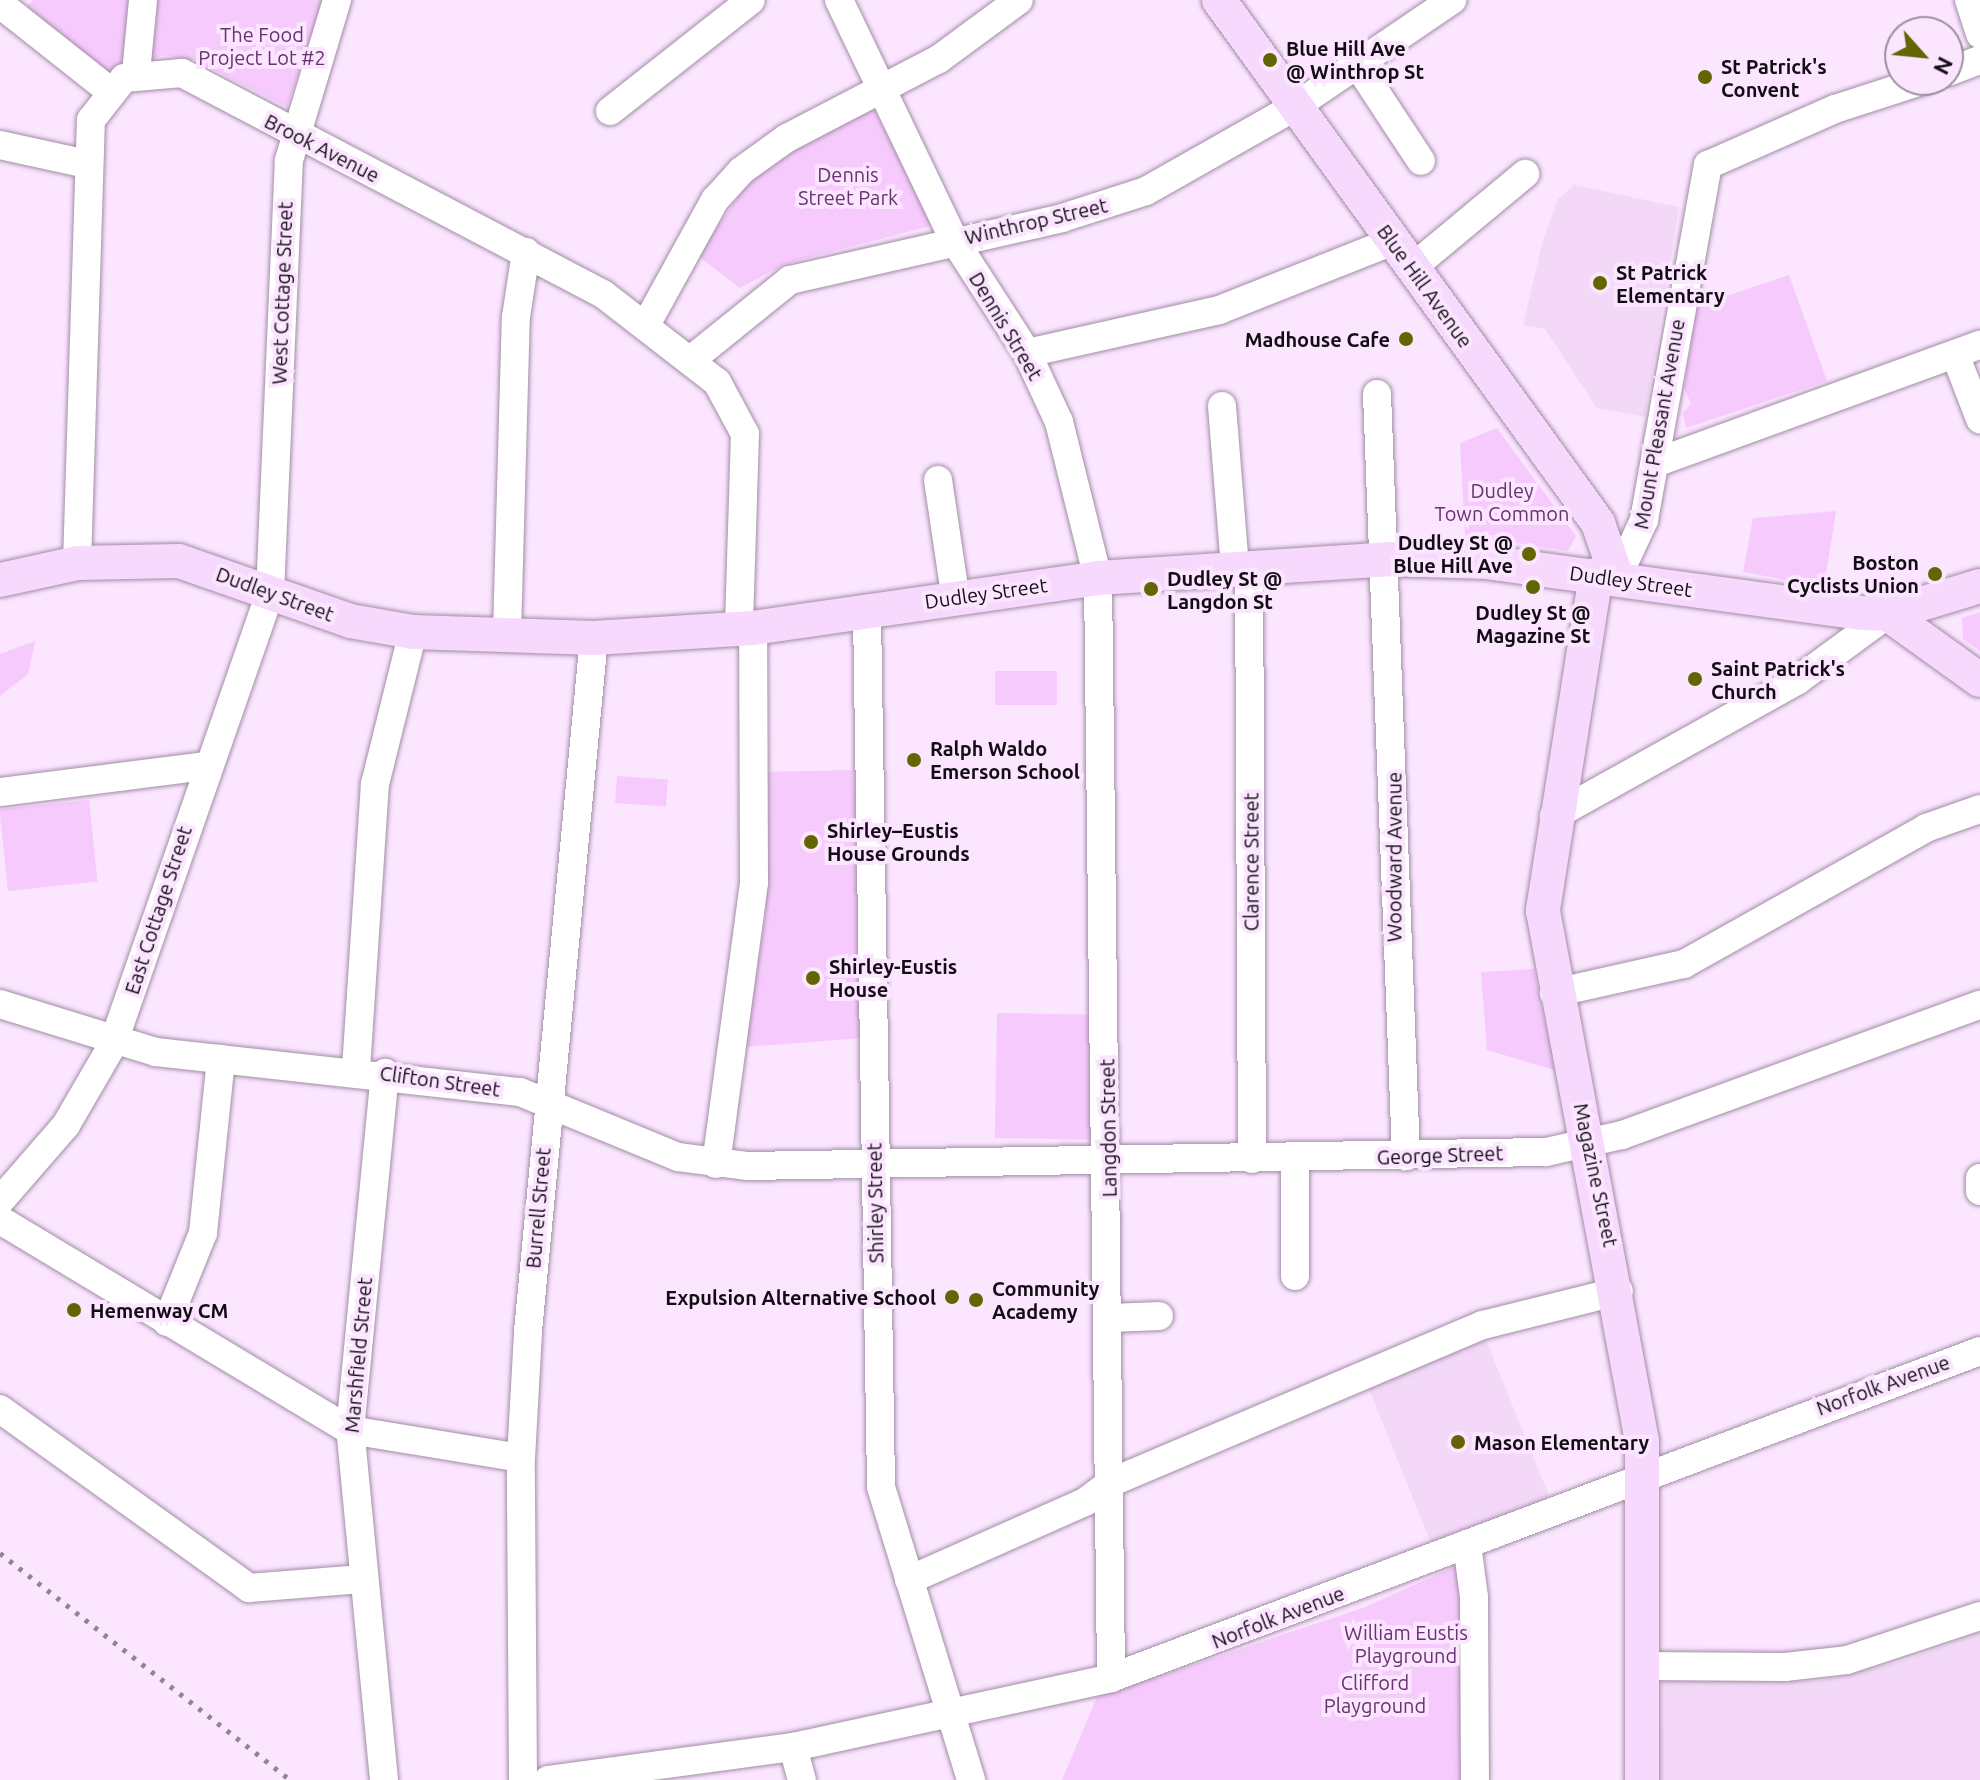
<!DOCTYPE html>
<html>
<head>
<meta charset="utf-8">
<style>
  body { margin:0 }
  #map { position:relative; width:1980px; height:1780px; overflow:hidden; background:#fbe5ff; font-family:Ubuntu,sans-serif }
  div>[style] { position:absolute }
  .built>* { inset:0; background:#f3d8f8; transform-origin:0 0 }
  .green>* { inset:0; background:#f6cafd; transform-origin:0 0 }
  .roads { filter:drop-shadow(0 0 2px #a28da5) drop-shadow(0 0 2px #a28da5) }
  .minor>* { height:28px; margin:-14px; padding:0 14px; transform-origin:14px; border-radius:14px; background:#fff }
  .major>* { height:34px; margin:-17px; padding:0 17px; transform-origin:17px; border-radius:17px; background:#f8d9fe }
  .rail>* { height:5px; margin-top:-2.5px; transform-origin:0; background:repeating-linear-gradient(90deg,#918294 0 4px,transparent 0 12px) }
  .dots>* { width:22px; height:22px; translate:-50% -50%; box-sizing:border-box; border:4px solid #fbe5ff; border-radius:50% }
  span { translate:-50% -50%; white-space:nowrap; text-align:center; line-height:1.15; -webkit-text-stroke:8px #fbe5ff; paint-order:stroke }
  .park-label { font-size:20px; color:#673370 }
  .poi-label { font-size:20px; color:#130c14; font-weight:700 }
  .left { translate:0 -50%; text-align:left }
  .right { translate:-100% -50%; text-align:right }
  .street-label { font-size:20px; color:#130c14 }
  .north { position:absolute; left:1884px; top:16px; width:80px; height:80px; box-sizing:border-box; background:#fbe5ff; border:2px solid #9e8ea1; border-radius:50%; rotate:117deg; font-size:22px; font-weight:700; line-height:32px; text-align:center; color:#130c14 }
  .north::after { content:''; display:block; margin:auto; width:28px; height:36px; background:#636500; clip-path:polygon(50% 0,100% 100%,50% 72%,0 100%) }
</style>
</head>
<body>
<div id="map">
  <div class="built">
    <i style="clip-path:polygon(1574px 185px,1679px 207px,1645px 417px,1597px 408px,1545px 329px,1523px 325px,1543px 240px,1558px 199px)"></i>
    <i style="left:1486px;top:1340px;width:169px;height:127px;rotate:68deg"></i>
    <i style="clip-path:polygon(1980px 1632px,1980px 1780px,1661px 1780px,1662px 1678px,1818px 1681px,1903px 1661px)"></i>
  </div>
  <div class="green">
    <i style="clip-path:polygon(33px 0,323px 0,287px 107px,197px 61px,163px 55px,104px 75px,25px 9px)"></i>
    <i style="clip-path:polygon(872px 106px,934px 225px,785px 264px,740px 288px,698px 256px,753px 175px)"></i>
    <i style="clip-path:polygon(1789px 275px,1827px 381px,1686px 428px,1683px 413px,1691px 404px,1684px 388px,1697px 306px)"></i>
    <i style="clip-path:polygon(1497px 428px,1576px 536px,1568px 551px,1465px 535px,1460px 443px)"></i>
    <i style="clip-path:polygon(1836px 511px,1824px 587px,1743px 572px,1753px 518px)"></i>
    <i style="clip-path:polygon(1980px 612px,1980px 651px,1963px 639px,1962px 618px)"></i>
    <i style="clip-path:polygon(35px 641px,28px 674px,0 696px,0 654px)"></i>
    <i style="left:1057px;top:671px;width:34px;height:62px;rotate:90deg"></i>
    <i style="clip-path:polygon(854px 770px,862px 1038px,744px 1047px,766px 913px,765px 772px)"></i>
    <i style="left:617px;top:776px;width:51px;height:27px;rotate:4deg"></i>
    <i style="left:89px;top:800px;width:82px;height:90px;rotate:84deg"></i>
    <i style="clip-path:polygon(1534px 969px,1555px 1070px,1487px 1050px,1481px 972px)"></i>
    <i style="left:997px;top:1013px;width:97px;height:125px;rotate:1deg"></i>
    <i style="clip-path:polygon(1465px 1562px,1461px 1780px,1062px 1780px,1097px 1697px,1363px 1608px)"></i>
  </div>
  <div class="roads">
    <div class="minor">
      <i style="left:839px;top:0;width:266px;rotate:64.4deg"></i>
      <i style="left:954px;top:240px;width:135px;rotate:57.1deg"></i>
      <i style="left:1027px;top:353px;width:76px;rotate:65.1deg"></i>
      <i style="left:1059px;top:422px;width:161px;rotate:76deg"></i>
      <i style="left:1098px;top:578px;width:1100px;rotate:89.32deg"></i>
      <i style="left:1969px;top:0;width:36px;rotate:72deg"></i>
      <i style="left:0;top:4px;width:139px;rotate:38.3deg"></i>
      <i style="left:1357px;top:64px;width:116px;rotate:56.6deg"></i>
      <i style="left:1948px;top:72px;width:34px;rotate:-21deg"></i>
      <i style="left:136px;top:73px;width:73px;rotate:-84.5deg"></i>
      <i style="left:610px;top:111px;width:179px;rotate:-38.2deg"></i>
      <i style="left:0;top:145px;width:89px;rotate:12.3deg"></i>
      <i style="left:1413px;top:267px;width:146px;rotate:-39.7deg"></i>
      <i style="left:647px;top:323px;width:141px;rotate:-61.1deg"></i>
      <i style="left:715px;top:200px;width:39px;rotate:-48deg"></i>
      <i style="left:741px;top:171px;width:57px;rotate:-35.7deg"></i>
      <i style="left:787px;top:138px;width:171px;rotate:-27.5deg"></i>
      <i style="left:939px;top:59px;width:99px;rotate:-36.4deg"></i>
      <i style="left:1027px;top:353px;width:197px;rotate:-12.6deg"></i>
      <i style="left:1219px;top:310px;width:187px;rotate:-21.6deg"></i>
      <i style="left:1955px;top:354px;width:70px;rotate:69deg"></i>
      <i style="left:692px;top:359px;width:126px;rotate:-38.9deg"></i>
      <i style="left:790px;top:280px;width:279px;rotate:-12.8deg"></i>
      <i style="left:1062px;top:218px;width:88px;rotate:-17.8deg"></i>
      <i style="left:1146px;top:191px;width:172px;rotate:-29.5deg"></i>
      <i style="left:1296px;top:106px;width:189px;rotate:-34.2deg"></i>
      <i style="left:1377px;top:394px;width:763px;rotate:87.82deg"></i>
      <i style="left:1222px;top:406px;width:162px;rotate:85.4deg"></i>
      <i style="left:1655px;top:463px;width:346px;rotate:-20deg"></i>
      <i style="left:938px;top:480px;width:115px;rotate:81.5deg"></i>
      <i style="left:77px;top:563px;width:443px;rotate:-88.2deg"></i>
      <i style="left:91px;top:120px;width:53px;rotate:-51.8deg"></i>
      <i style="left:124px;top:78px;width:58px;rotate:-4.9deg"></i>
      <i style="left:182px;top:73px;width:475px;rotate:27.7deg"></i>
      <i style="left:603px;top:294px;width:144px;rotate:37.7deg"></i>
      <i style="left:717px;top:382px;width:59px;rotate:61.7deg"></i>
      <i style="left:745px;top:434px;width:194px;rotate:91.8deg"></i>
      <i style="left:1249px;top:566px;width:593px;rotate:89.71deg"></i>
      <i style="left:1617px;top:578px;width:64px;rotate:-65deg"></i>
      <i style="left:1644px;top:520px;width:361px;rotate:-79.8deg"></i>
      <i style="left:1708px;top:165px;width:139px;rotate:-23.8deg"></i>
      <i style="left:1835px;top:109px;width:95px;rotate:-17.9deg"></i>
      <i style="left:867px;top:613px;width:874px;rotate:89.08deg"></i>
      <i style="left:881px;top:1487px;width:307px;rotate:72.9deg"></i>
      <i style="left:507px;top:633px;width:316px;rotate:-88.4deg"></i>
      <i style="left:516px;top:317px;width:66px;rotate:-81.3deg"></i>
      <i style="left:0;top:792px;width:208px;rotate:-7.2deg"></i>
      <i style="left:1554px;top:816px;width:279px;rotate:-29.1deg"></i>
      <i style="left:1798px;top:680px;width:112px;rotate:-36.3deg"></i>
      <i style="left:1554px;top:993px;width:133px;rotate:-12.6deg"></i>
      <i style="left:1684px;top:964px;width:278px;rotate:-29.3deg"></i>
      <i style="left:1926px;top:828px;width:57px;rotate:-19.4deg"></i>
      <i style="left:0;top:1004px;width:163px;rotate:17.1deg"></i>
      <i style="left:156px;top:1052px;width:366px;rotate:6.3deg"></i>
      <i style="left:520px;top:1092px;width:171px;rotate:22.4deg"></i>
      <i style="left:678px;top:1157px;width:71px;rotate:7.3deg"></i>
      <i style="left:748px;top:1166px;width:798px;rotate:-1.01deg"></i>
      <i style="left:1546px;top:1152px;width:78px;rotate:-12.6deg"></i>
      <i style="left:1622px;top:1135px;width:381px;rotate:-20deg"></i>
      <i style="left:356px;top:1069px;width:286px;rotate:-86.2deg"></i>
      <i style="left:375px;top:784px;width:157px;rotate:-76deg"></i>
      <i style="left:1295px;top:1158px;width:118px;rotate:90deg"></i>
      <i style="left:716px;top:1164px;width:285px;rotate:-82.3deg"></i>
      <i style="left:754px;top:882px;width:254px;rotate:-90.2deg"></i>
      <i style="left:1980px;top:1178px;width:13px;rotate:90deg"></i>
      <i style="left:0;top:1201px;width:101px;rotate:-49deg"></i>
      <i style="left:66px;top:1125px;width:94px;rotate:-59.9deg"></i>
      <i style="left:113px;top:1044px;width:478px;rotate:-70.8deg"></i>
      <i style="left:270px;top:593px;width:433px;rotate:-87.5deg"></i>
      <i style="left:289px;top:160px;width:167px;rotate:-73.3deg"></i>
      <i style="left:0;top:1220px;width:408px;rotate:31deg"></i>
      <i style="left:350px;top:1430px;width:173px;rotate:9.3deg"></i>
      <i style="left:1112px;top:1318px;width:47px;rotate:-2.4deg"></i>
      <i style="left:167px;top:1322px;width:96px;rotate:-68deg"></i>
      <i style="left:203px;top:1233px;width:175px;rotate:-84.1deg"></i>
      <i style="left:0;top:1409px;width:307px;rotate:35.7deg"></i>
      <i style="left:249px;top:1588px;width:113px;rotate:-4.6deg"></i>
      <i style="left:1467px;top:1544px;width:53px;rotate:82.5deg"></i>
      <i style="left:1474px;top:1597px;width:183px;rotate:89.7deg"></i>
      <i style="left:909px;top:1580px;width:193px;rotate:-23.9deg"></i>
      <i style="left:1085px;top:1502px;width:31px;rotate:-37deg"></i>
      <i style="left:1110px;top:1483px;width:405px;rotate:-23deg"></i>
      <i style="left:1483px;top:1325px;width:140px;rotate:-14deg"></i>
      <i style="left:1641px;top:1666px;width:144px;rotate:0.4deg"></i>
      <i style="left:1785px;top:1667px;width:62px;rotate:-6.4deg"></i>
      <i style="left:1847px;top:1660px;width:140px;rotate:-18.3deg"></i>
      <i style="left:793px;top:1747px;width:34px;rotate:75deg"></i>
      <i style="left:384px;top:1780px;width:352px;rotate:-95.5deg"></i>
      <i style="left:350px;top:1430px;width:359px;rotate:-84.4deg"></i>
      <i style="left:523px;top:1780px;width:322px;rotate:-90.4deg"></i>
      <i style="left:521px;top:1458px;width:127px;rotate:-86.8deg"></i>
      <i style="left:528px;top:1331px;width:696px;rotate:-84.56deg"></i>
      <i style="left:548px;top:1780px;width:247px;rotate:-7.7deg"></i>
      <i style="left:793px;top:1747px;width:325px;rotate:-12.2deg"></i>
      <i style="left:1111px;top:1678px;width:928px;rotate:-20.62deg"></i>
    </div>
    <div class="major">
      <i style="left:1219px;top:0;width:646px;rotate:54.07deg"></i>
      <i style="left:1598px;top:523px;width:58px;rotate:70.9deg"></i>
      <i style="left:1596px;top:575px;width:340px;rotate:99deg"></i>
      <i style="left:1543px;top:911px;width:539px;rotate:79.42deg"></i>
      <i style="left:1642px;top:1441px;width:339px;rotate:90deg"></i>
      <i style="left:0;top:580px;width:79px;rotate:-12.4deg"></i>
      <i style="left:77px;top:563px;width:102px;rotate:-1.1deg"></i>
      <i style="left:179px;top:561px;width:181px;rotate:19.3deg"></i>
      <i style="left:350px;top:621px;width:64px;rotate:9.9deg"></i>
      <i style="left:413px;top:632px;width:181px;rotate:1.9deg"></i>
      <i style="left:594px;top:638px;width:159px;rotate:-3.6deg"></i>
      <i style="left:753px;top:628px;width:349px;rotate:-8.2deg"></i>
      <i style="left:1098px;top:578px;width:291px;rotate:-3.7deg"></i>
      <i style="left:1388px;top:559px;width:97px;rotate:1.8deg"></i>
      <i style="left:1485px;top:562px;width:381px;rotate:7.7deg"></i>
      <i style="left:1863px;top:613px;width:25px;rotate:2deg"></i>
      <i style="left:1888px;top:614px;width:96px;rotate:-16.9deg"></i>
      <i style="left:1888px;top:614px;width:113px;rotate:35.7deg"></i>
    </div>
  </div>
  <div class="rail">
    <i style="left:0;top:1553px;width:369px;rotate:38deg"></i>
  </div>
  <div class="dots">
    <i style="left:1270px;top:60px;background:#636500"></i>
    <i style="left:1705px;top:77px;background:#636500"></i>
    <i style="left:1600px;top:283px;background:#636500"></i>
    <i style="left:1406px;top:339px;background:#636500"></i>
    <i style="left:1529px;top:554px;background:#636500"></i>
    <i style="left:1935px;top:574px;background:#636500"></i>
    <i style="left:1533px;top:587px;background:#636500"></i>
    <i style="left:1151px;top:589px;background:#636500"></i>
    <i style="left:1695px;top:679px;background:#636500"></i>
    <i style="left:914px;top:760px;background:#636500"></i>
    <i style="left:811px;top:842px;background:#636500"></i>
    <i style="left:813px;top:978px;background:#636500"></i>
    <i style="left:952px;top:1297px;background:#636500"></i>
    <i style="left:976px;top:1300px;background:#636500"></i>
    <i style="left:74px;top:1310px;background:#636500"></i>
    <i style="left:1458px;top:1442px;background:#636500"></i>
  </div>
  <div class="park-label">
    <span style="left:262px;top:46px">The Food<br>Project Lot #2</span>
    <span style="left:848px;top:186px">Dennis<br>Street Park</span>
    <span style="left:1502px;top:502px">Dudley<br>Town Common</span>
    <span style="left:1406px;top:1644px">William Eustis<br>Playground</span>
    <span style="left:1375px;top:1694px">Clifford<br>Playground</span>
  </div>
  <div class="poi-label">
    <span class="left" style="left:1286px;top:60px">Blue Hill Ave<br>@ Winthrop St</span>
    <span class="left" style="left:1721px;top:78px">St Patrick's<br>Convent</span>
    <span class="left" style="left:1616px;top:284px">St Patrick<br>Elementary</span>
    <span class="right" style="left:1390px;top:339px">Madhouse Cafe</span>
    <span class="right" style="left:1513px;top:554px">Dudley St @<br>Blue Hill Ave</span>
    <span class="right" style="left:1919px;top:574px">Boston<br>Cyclists Union</span>
    <span class="left" style="left:1167px;top:590px">Dudley St @<br>Langdon St</span>
    <span style="left:1533px;top:624px">Dudley St @<br>Magazine St</span>
    <span class="left" style="left:1711px;top:680px">Saint Patrick's<br>Church</span>
    <span class="left" style="left:930px;top:760px">Ralph Waldo<br>Emerson School</span>
    <span class="left" style="left:827px;top:842px">Shirley–Eustis<br>House Grounds</span>
    <span class="left" style="left:829px;top:978px">Shirley-Eustis<br>House</span>
    <span class="left" style="left:992px;top:1300px">Community<br>Academy</span>
    <span class="right" style="left:936px;top:1297px">Expulsion Alternative School</span>
    <span class="left" style="left:90px;top:1310px">Hemenway CM</span>
    <span class="left" style="left:1474px;top:1442px">Mason Elementary</span>
  </div>
  <div class="street-label">
    <span style="left:322px;top:148px;rotate:27deg">Brook Avenue</span>
    <span style="left:1036px;top:221px;rotate:-13deg">Winthrop Street</span>
    <span style="left:1425px;top:286px;rotate:54deg">Blue Hill Avenue</span>
    <span style="left:282px;top:293px;rotate:-88deg">West Cottage Street</span>
    <span style="left:1006px;top:326px;rotate:59deg">Dennis Street</span>
    <span style="left:1659px;top:424px;rotate:-80deg">Mount Pleasant Avenue</span>
    <span style="left:1631px;top:581px;rotate:8deg">Dudley Street</span>
    <span style="left:986px;top:593px;rotate:-8deg">Dudley Street</span>
    <span style="left:275px;top:594px;rotate:20deg">Dudley Street</span>
    <span style="left:1394px;top:857px;rotate:-90deg">Woodward Avenue</span>
    <span style="left:1251px;top:862px;rotate:-90deg">Clarence Street</span>
    <span style="left:158px;top:910px;rotate:-72deg">East Cottage Street</span>
    <span style="left:440px;top:1081px;rotate:8deg">Clifton Street</span>
    <span style="left:1108px;top:1128px;rotate:-91deg">Langdon Street</span>
    <span style="left:1440px;top:1155px;rotate:-2deg">George Street</span>
    <span style="left:1596px;top:1175px;rotate:78deg">Magazine Street</span>
    <span style="left:875px;top:1203px;rotate:-91deg">Shirley Street</span>
    <span style="left:538px;top:1208px;rotate:-85deg">Burrell Street</span>
    <span style="left:358px;top:1355px;rotate:-85deg">Marshfield Street</span>
    <span style="left:1883px;top:1385px;rotate:-20deg">Norfolk Avenue</span>
    <span style="left:1278px;top:1617px;rotate:-21deg">Norfolk Avenue</span>
  </div>
  <div class="north">N</div>
</div>
</body>
</html>
